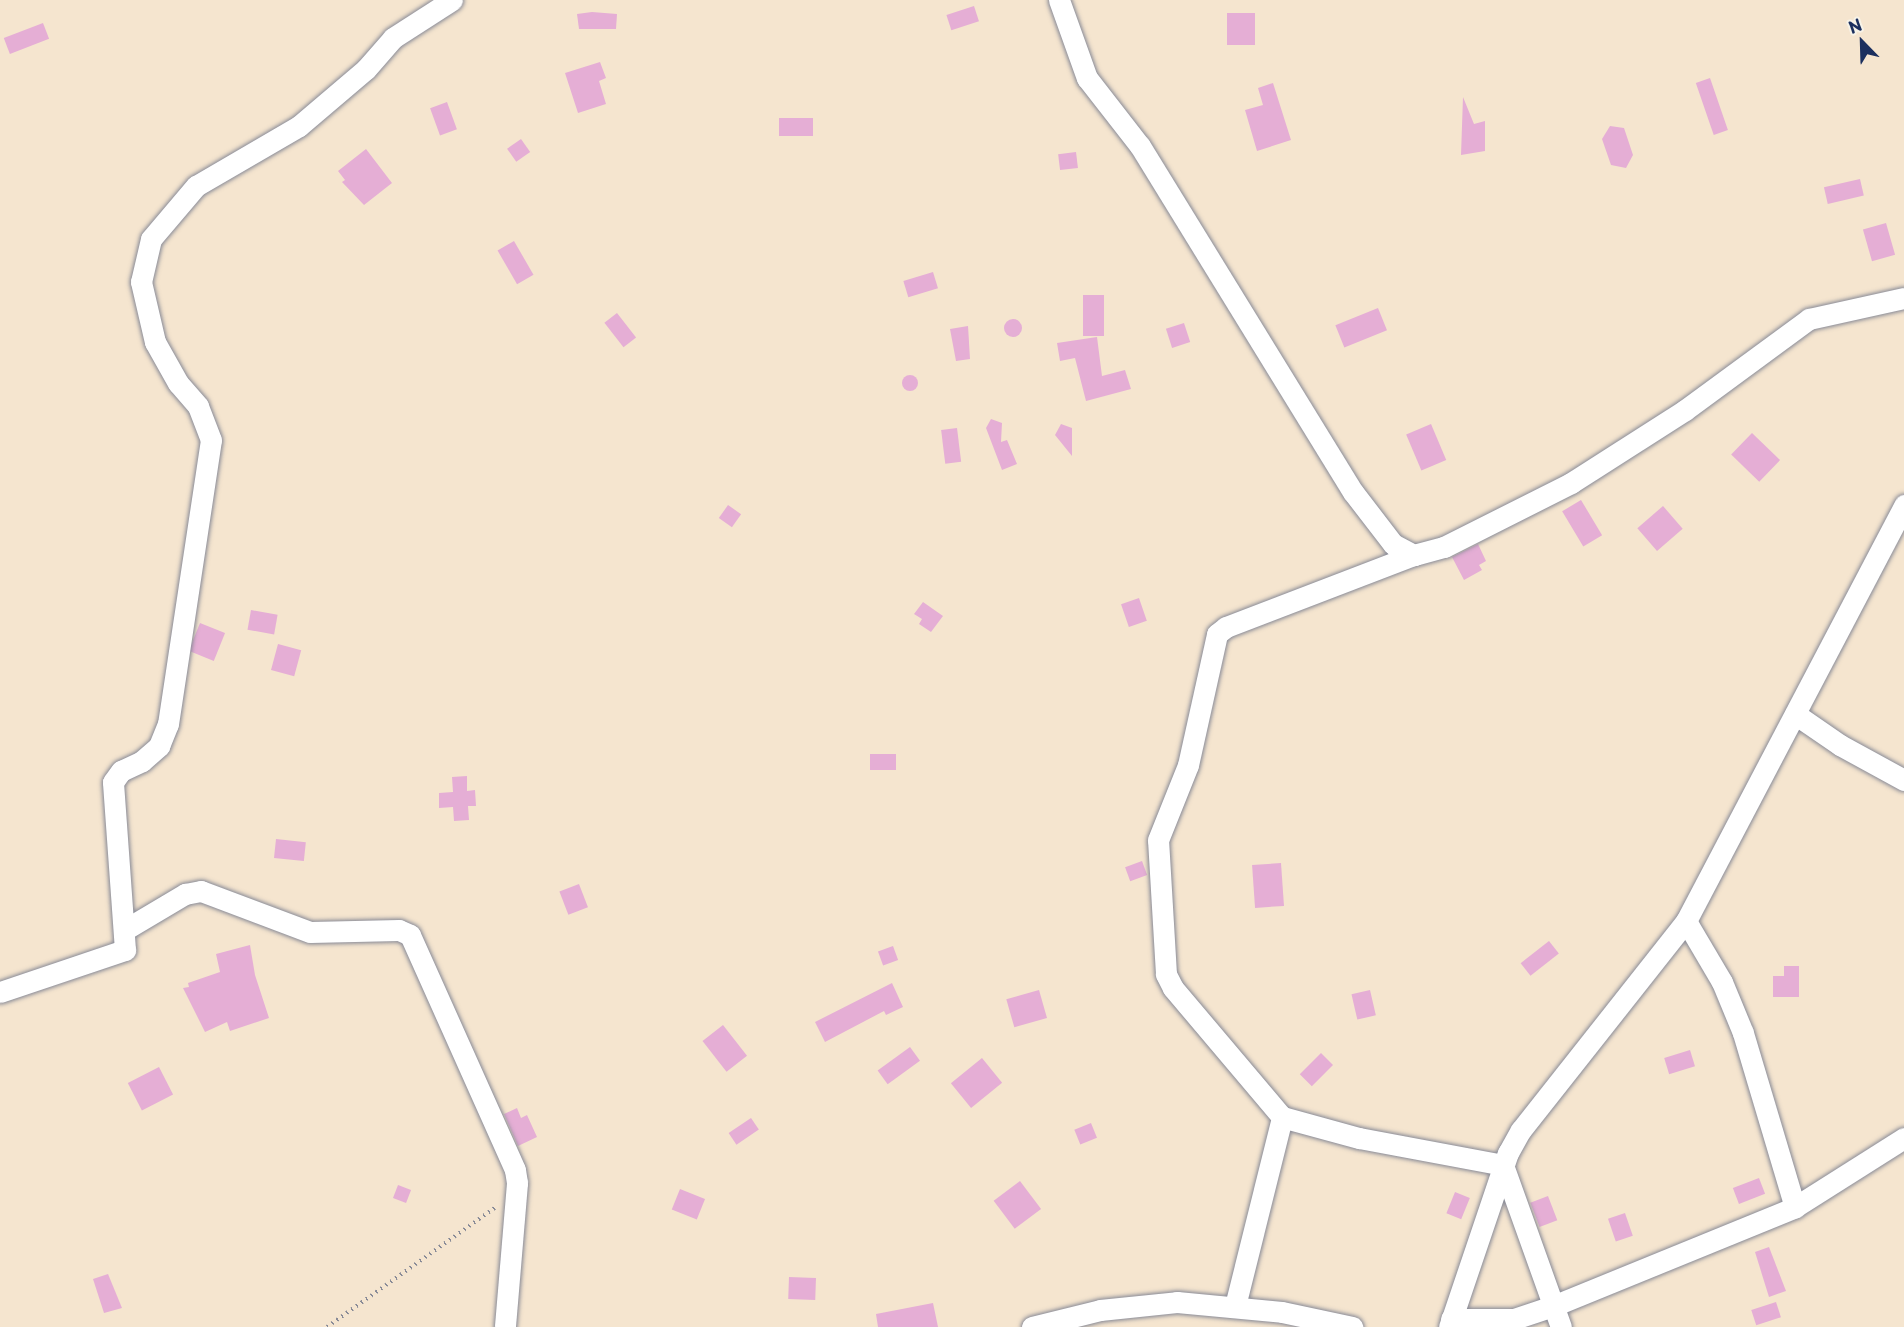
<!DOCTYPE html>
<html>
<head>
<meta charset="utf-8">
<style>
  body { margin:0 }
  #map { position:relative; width:1904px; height:1327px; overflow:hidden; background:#f5e5cf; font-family:"Playpen Sans",sans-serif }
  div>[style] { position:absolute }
  .building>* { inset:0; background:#e5aed5; transform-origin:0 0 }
  .round { border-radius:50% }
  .path>* { height:4px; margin-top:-2px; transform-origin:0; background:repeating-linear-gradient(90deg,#888a96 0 1.5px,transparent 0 6px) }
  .roads { filter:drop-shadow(0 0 2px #888a96) drop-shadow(0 0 2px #888a96) }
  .minor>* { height:21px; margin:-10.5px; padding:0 10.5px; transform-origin:10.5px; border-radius:10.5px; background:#fff }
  span { translate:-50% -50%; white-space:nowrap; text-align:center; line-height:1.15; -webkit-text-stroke:5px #f7f3e8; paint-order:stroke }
  .north { position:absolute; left:1832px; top:12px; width:60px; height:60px; -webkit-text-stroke:4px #f7f3e8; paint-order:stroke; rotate:337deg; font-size:16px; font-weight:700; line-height:24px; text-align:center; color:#1b2f5e }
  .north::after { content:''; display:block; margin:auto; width:21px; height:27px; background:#1b2f5e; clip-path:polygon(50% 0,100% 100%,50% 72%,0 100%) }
</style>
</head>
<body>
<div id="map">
  <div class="building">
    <i style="left:974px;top:6px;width:16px;height:29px;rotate:72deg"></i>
    <i style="clip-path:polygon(592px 12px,617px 14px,616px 29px,579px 29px,577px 14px)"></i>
    <i style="left:1227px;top:13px;width:28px;height:32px"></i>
    <i style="left:43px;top:23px;width:17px;height:42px;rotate:69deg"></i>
    <i style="clip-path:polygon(600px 62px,606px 78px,599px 81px,606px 104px,578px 113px,565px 73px)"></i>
    <i style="left:1710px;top:78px;width:55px;height:15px;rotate:71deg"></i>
    <i style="clip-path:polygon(1273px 83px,1291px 140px,1257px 151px,1245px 110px,1263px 105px,1258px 88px)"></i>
    <i style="clip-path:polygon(1463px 97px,1474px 124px,1485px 121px,1485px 151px,1461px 155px)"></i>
    <i style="left:447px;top:102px;width:29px;height:18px;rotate:70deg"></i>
    <i style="left:779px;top:118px;width:34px;height:18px"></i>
    <i style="clip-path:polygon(1610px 126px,1624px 128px,1633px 155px,1626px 168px,1611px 165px,1602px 139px)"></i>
    <i style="left:521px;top:139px;width:16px;height:17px;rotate:55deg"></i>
    <i style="clip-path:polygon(366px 149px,392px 183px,364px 205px,342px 182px,345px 180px,338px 171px)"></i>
    <i style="left:1076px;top:152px;width:16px;height:18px;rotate:83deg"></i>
    <i style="left:1860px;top:179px;width:17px;height:37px;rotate:77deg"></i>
    <i style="left:1886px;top:223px;width:33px;height:24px;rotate:74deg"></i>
    <i style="left:514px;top:241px;width:39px;height:19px;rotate:60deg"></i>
    <i style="left:933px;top:272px;width:17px;height:31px;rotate:73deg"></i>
    <i style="left:1083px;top:295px;width:21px;height:41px"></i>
    <i style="left:1378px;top:308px;width:24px;height:46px;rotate:68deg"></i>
    <i style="left:617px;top:313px;width:31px;height:16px;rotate:52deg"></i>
    <i class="round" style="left:1004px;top:319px;width:18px;height:18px"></i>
    <i style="left:1184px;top:323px;width:20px;height:19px;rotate:72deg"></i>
    <i style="clip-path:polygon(968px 326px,970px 359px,956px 361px,950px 329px)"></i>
    <i style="clip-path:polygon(1097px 337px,1102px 376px,1125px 370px,1131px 389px,1086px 401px,1075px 358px,1060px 361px,1057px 343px)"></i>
    <i class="round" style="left:902px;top:375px;width:16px;height:16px"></i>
    <i style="clip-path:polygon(991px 419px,1002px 423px,1001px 442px,1007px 440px,1017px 464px,1002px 470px,986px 428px)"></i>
    <i style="clip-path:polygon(1061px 424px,1072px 428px,1072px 456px,1055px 435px)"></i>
    <i style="left:1431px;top:424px;width:39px;height:27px;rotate:67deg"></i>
    <i style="left:957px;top:428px;width:34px;height:16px;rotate:83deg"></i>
    <i style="left:1752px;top:433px;width:39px;height:30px;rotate:44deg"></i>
    <i style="left:1581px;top:500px;width:41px;height:22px;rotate:59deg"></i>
    <i style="left:728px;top:505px;width:16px;height:16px;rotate:35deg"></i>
    <i style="left:1663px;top:506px;width:30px;height:34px;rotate:49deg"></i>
    <i style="clip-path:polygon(1478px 544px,1486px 561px,1479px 565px,1482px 570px,1464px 580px,1452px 557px)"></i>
    <i style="left:1139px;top:598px;width:24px;height:19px;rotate:71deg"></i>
    <i style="clip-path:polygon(923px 602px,943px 616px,931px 632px,919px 624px,922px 619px,914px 614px)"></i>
    <i style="left:251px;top:610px;width:27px;height:20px;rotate:10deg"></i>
    <i style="left:200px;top:623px;width:27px;height:30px;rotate:22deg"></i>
    <i style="left:278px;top:644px;width:24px;height:27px;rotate:15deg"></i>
    <i style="left:870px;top:754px;width:26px;height:16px"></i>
    <i style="clip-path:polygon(467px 776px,467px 791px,475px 790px,476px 806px,468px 806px,469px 820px,454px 821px,453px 807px,439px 808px,439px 793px,453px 792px,452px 777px)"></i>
    <i style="left:276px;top:839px;width:30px;height:19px;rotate:6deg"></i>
    <i style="left:1142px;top:861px;width:15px;height:18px;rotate:70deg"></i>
    <i style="left:1281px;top:863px;width:43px;height:29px;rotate:86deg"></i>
    <i style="left:579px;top:884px;width:25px;height:21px;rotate:69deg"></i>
    <i style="left:1549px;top:941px;width:16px;height:36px;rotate:52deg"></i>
    <i style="clip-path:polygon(250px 945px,255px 975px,269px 1018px,230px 1031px,227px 1022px,205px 1032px,183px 988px,189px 987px,188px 983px,220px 972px,216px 954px)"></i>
    <i style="left:893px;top:946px;width:15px;height:16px;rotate:70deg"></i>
    <i style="clip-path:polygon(1784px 966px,1799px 966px,1799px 997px,1773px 997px,1773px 976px,1784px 976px)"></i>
    <i style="clip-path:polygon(892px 983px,903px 1007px,886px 1015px,884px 1011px,825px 1042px,815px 1022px)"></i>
    <i style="left:1039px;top:990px;width:29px;height:34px;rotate:74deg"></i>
    <i style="left:1370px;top:990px;width:26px;height:19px;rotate:77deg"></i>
    <i style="left:723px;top:1025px;width:39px;height:26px;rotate:52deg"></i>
    <i style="left:910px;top:1047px;width:17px;height:40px;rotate:54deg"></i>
    <i style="left:1690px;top:1050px;width:17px;height:27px;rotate:73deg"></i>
    <i style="left:1321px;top:1053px;width:17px;height:30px;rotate:45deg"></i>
    <i style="left:982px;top:1058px;width:32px;height:40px;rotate:51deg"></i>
    <i style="left:159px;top:1067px;width:31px;height:35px;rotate:63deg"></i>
    <i style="clip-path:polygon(517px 1108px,521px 1118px,527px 1115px,537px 1137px,518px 1146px,504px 1114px)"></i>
    <i style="left:751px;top:1118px;width:14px;height:27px;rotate:56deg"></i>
    <i style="left:1091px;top:1123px;width:16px;height:18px;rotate:68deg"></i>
    <i style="left:1759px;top:1178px;width:17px;height:28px;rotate:69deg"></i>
    <i style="left:1020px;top:1181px;width:35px;height:33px;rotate:53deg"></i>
    <i style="left:398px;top:1185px;width:14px;height:14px;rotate:21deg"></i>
    <i style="left:680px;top:1189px;width:27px;height:22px;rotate:22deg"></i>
    <i style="left:1455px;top:1192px;width:16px;height:23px;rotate:22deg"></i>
    <i style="left:1548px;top:1196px;width:26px;height:19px;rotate:69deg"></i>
    <i style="left:1625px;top:1213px;width:24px;height:18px;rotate:71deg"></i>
    <i style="clip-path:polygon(1769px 1247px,1786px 1291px,1769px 1297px,1755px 1252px)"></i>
    <i style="clip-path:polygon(108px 1274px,122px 1308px,104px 1313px,93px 1279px)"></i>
    <i style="left:789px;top:1277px;width:27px;height:22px;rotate:2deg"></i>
    <i style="left:1776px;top:1302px;width:16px;height:26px;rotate:72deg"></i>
    <i style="clip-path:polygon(933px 1303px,938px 1327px,878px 1327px,876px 1314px)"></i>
  </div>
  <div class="path">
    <i style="left:327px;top:1327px;width:207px;rotate:-35.4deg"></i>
  </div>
  <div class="roads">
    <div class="minor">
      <i style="left:1059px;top:0;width:83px;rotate:70.3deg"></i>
      <i style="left:1087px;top:78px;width:86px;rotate:52.1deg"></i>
      <i style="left:1140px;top:146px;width:406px;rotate:58.4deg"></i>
      <i style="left:1353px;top:492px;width:66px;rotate:52.4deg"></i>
      <i style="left:1393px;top:544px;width:24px;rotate:28deg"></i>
      <i style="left:1414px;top:555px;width:31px;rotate:-15deg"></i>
      <i style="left:1444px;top:547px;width:142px;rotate:-26.7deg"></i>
      <i style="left:1571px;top:483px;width:135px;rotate:-32.6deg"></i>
      <i style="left:1685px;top:410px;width:154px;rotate:-36.3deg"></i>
      <i style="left:1809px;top:319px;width:97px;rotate:-12.5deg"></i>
      <i style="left:1795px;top:714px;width:55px;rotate:34.6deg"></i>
      <i style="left:1840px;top:745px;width:73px;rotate:28.7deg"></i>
      <i style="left:1686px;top:921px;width:71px;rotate:59.5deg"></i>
      <i style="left:1722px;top:982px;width:55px;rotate:67.6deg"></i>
      <i style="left:1743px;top:1033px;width:182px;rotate:73.4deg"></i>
      <i style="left:126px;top:929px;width:69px;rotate:-30.7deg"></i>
      <i style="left:185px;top:894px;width:16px;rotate:-11deg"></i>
      <i style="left:201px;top:891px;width:116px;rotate:20.6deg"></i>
      <i style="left:310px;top:932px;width:89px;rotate:-1.3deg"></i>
      <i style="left:399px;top:930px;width:12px;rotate:24deg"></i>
      <i style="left:410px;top:935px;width:257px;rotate:65.9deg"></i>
      <i style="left:515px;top:1170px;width:13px;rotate:81deg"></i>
      <i style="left:517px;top:1183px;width:144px;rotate:94.8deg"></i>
      <i style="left:0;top:992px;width:132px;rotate:-18.6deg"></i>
      <i style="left:125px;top:950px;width:168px;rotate:-94.1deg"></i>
      <i style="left:113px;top:782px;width:14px;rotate:-54deg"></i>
      <i style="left:121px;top:771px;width:23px;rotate:-25deg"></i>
      <i style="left:142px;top:761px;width:23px;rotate:-41deg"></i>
      <i style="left:159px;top:746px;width:24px;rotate:-68deg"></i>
      <i style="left:168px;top:724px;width:287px;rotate:-81.4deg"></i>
      <i style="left:211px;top:440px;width:36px;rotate:-111deg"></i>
      <i style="left:198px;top:406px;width:30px;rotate:-131deg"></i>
      <i style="left:178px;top:383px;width:47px;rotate:-119.3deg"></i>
      <i style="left:155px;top:342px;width:62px;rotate:-103.1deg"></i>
      <i style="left:141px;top:282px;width:44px;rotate:-76.9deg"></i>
      <i style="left:151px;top:239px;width:70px;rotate:-49.7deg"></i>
      <i style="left:196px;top:186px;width:119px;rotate:-30.2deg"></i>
      <i style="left:299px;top:126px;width:88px;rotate:-40.4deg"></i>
      <i style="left:366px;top:69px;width:41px;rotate:-48.9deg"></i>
      <i style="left:393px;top:38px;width:70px;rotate:-32.8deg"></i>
      <i style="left:1282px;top:1117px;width:80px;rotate:15.3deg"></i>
      <i style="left:1359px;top:1138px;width:147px;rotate:10.6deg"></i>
      <i style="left:1503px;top:1165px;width:172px;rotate:70.3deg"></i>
      <i style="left:1235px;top:1306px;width:195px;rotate:-76deg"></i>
      <i style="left:1282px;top:1117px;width:169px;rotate:-130.2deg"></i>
      <i style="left:1173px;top:988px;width:16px;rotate:-117deg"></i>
      <i style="left:1166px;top:974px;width:134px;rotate:-93.4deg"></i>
      <i style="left:1158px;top:840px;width:81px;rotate:-68.2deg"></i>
      <i style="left:1188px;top:765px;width:134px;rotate:-77.5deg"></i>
      <i style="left:1217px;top:634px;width:11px;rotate:-38deg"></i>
      <i style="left:1226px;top:627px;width:201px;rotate:-21deg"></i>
      <i style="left:1451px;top:1319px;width:63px"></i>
      <i style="left:1514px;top:1319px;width:41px;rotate:-18.4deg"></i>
      <i style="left:1553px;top:1306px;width:261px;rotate:-22.2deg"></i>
      <i style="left:1795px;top:1207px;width:129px;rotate:-32.3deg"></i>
      <i style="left:1032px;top:1327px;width:70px;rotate:-14deg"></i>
      <i style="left:1100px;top:1310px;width:77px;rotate:-5.9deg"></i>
      <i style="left:1177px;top:1302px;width:105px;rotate:5.4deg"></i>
      <i style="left:1282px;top:1312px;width:72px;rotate:12.1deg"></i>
      <i style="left:1449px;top:1327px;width:184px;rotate:-71.3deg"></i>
      <i style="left:1508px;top:1153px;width:26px;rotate:-61deg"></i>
      <i style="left:1521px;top:1130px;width:266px;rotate:-51.7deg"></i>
      <i style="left:1686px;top:921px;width:470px;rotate:-62.3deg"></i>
    </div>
  </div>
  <div class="north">N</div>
</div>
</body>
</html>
